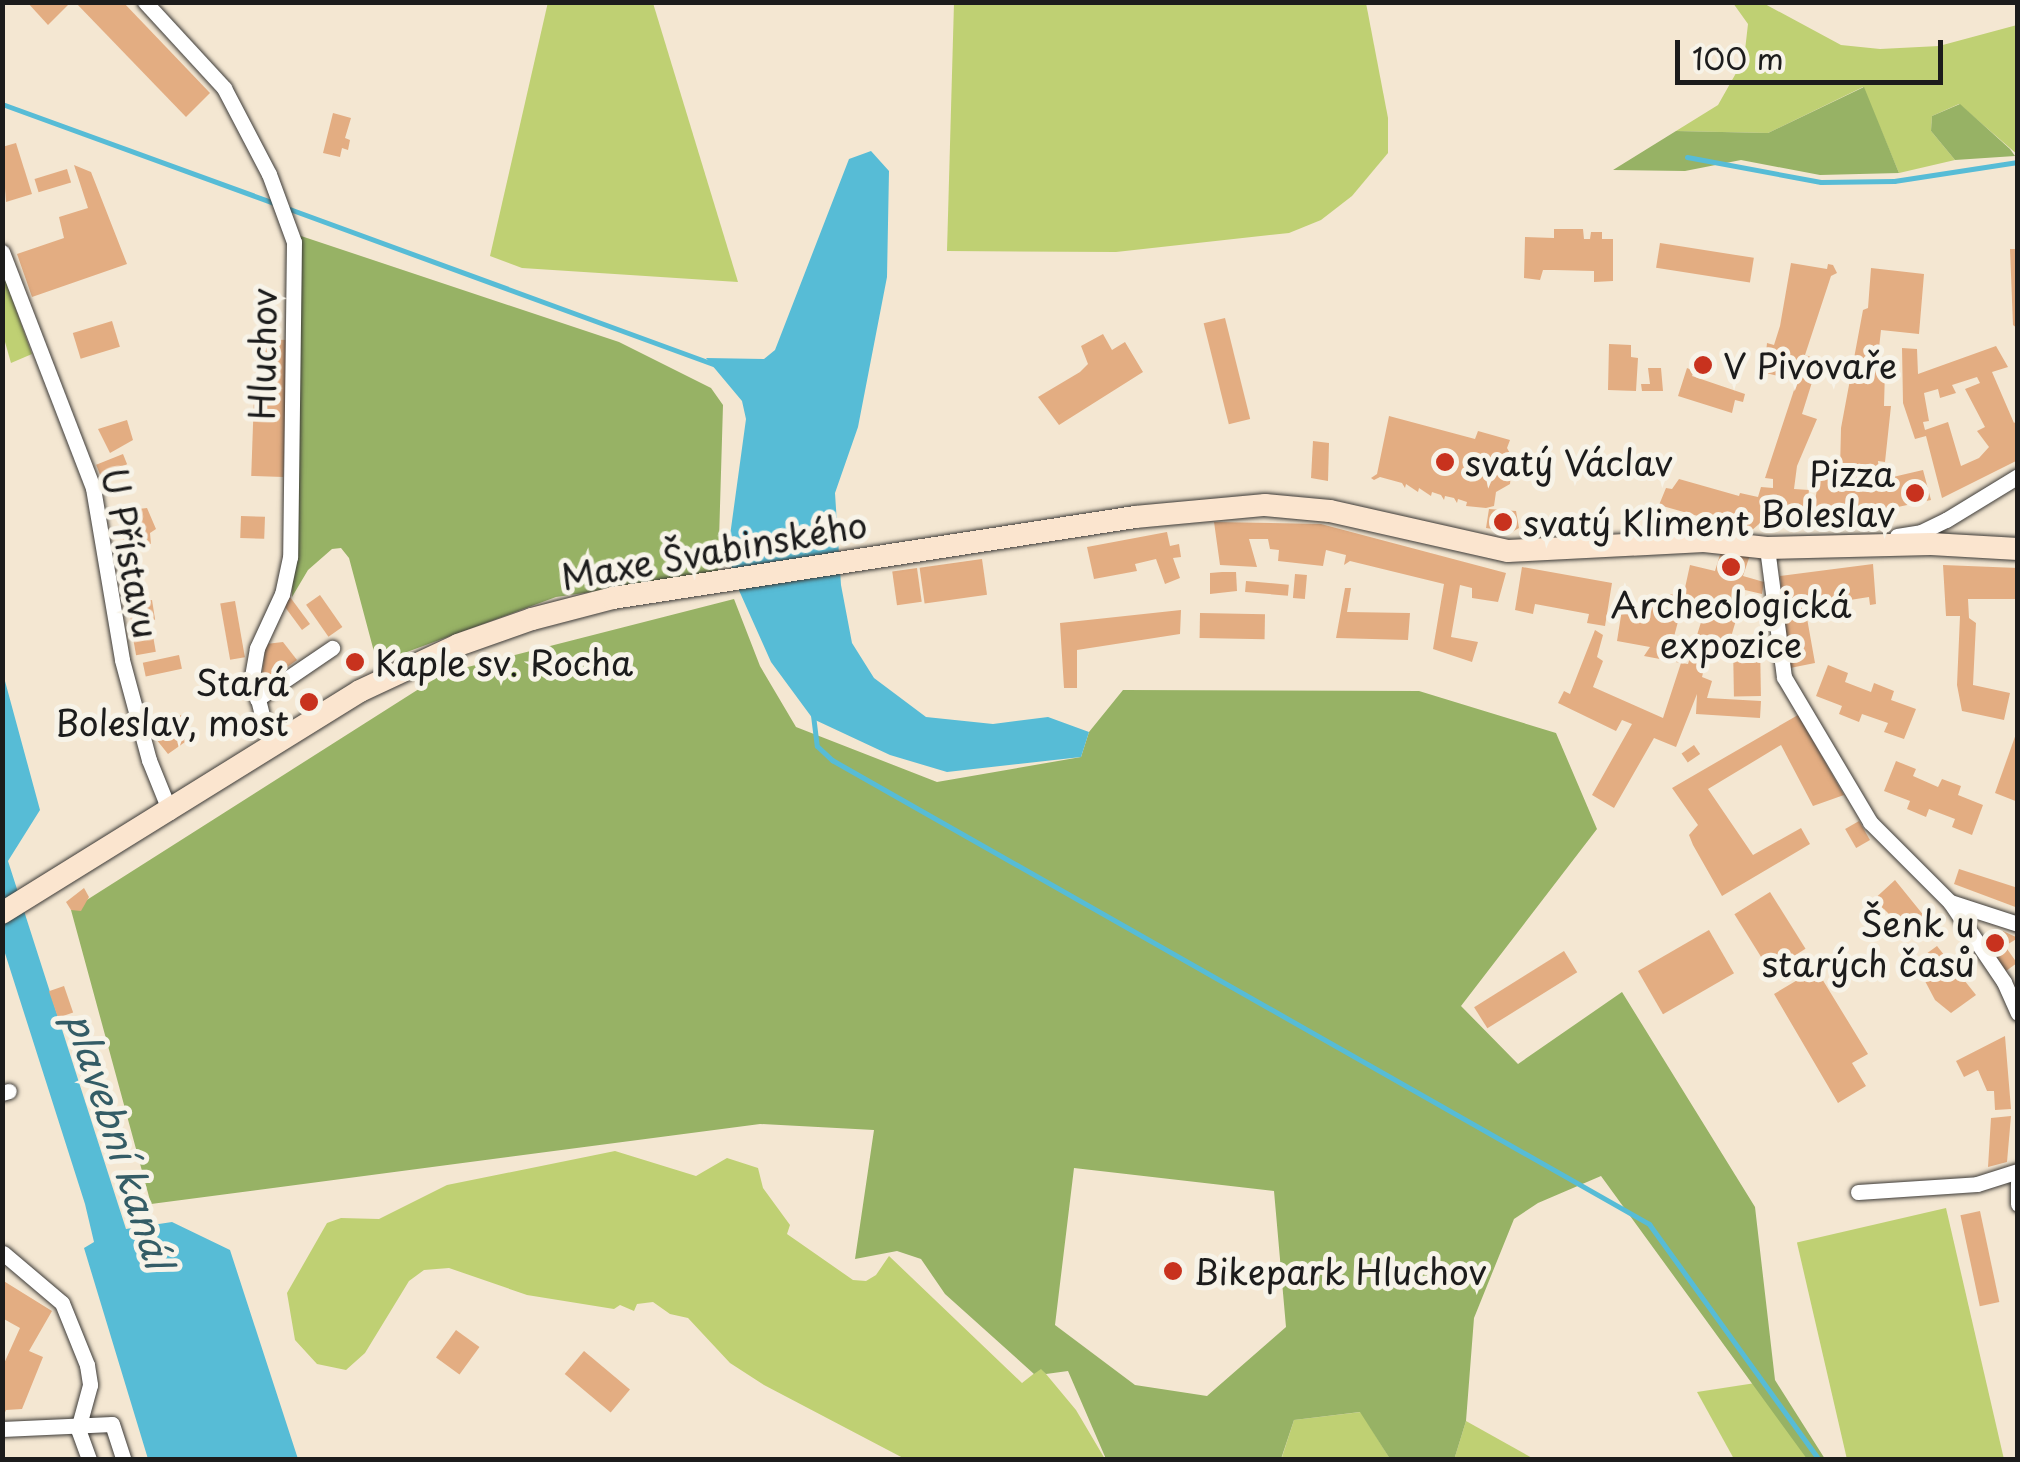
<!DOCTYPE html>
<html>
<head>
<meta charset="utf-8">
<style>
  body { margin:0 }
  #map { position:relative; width:2020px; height:1462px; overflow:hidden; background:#f4e7d2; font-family:"Playpen Sans",sans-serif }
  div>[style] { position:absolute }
  .green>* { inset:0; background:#bfd073; transform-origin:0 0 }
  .forest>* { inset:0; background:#97b265 }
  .water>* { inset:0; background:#57bcd6 }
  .stream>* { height:5px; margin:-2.5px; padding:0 2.5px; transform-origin:2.5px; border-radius:2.5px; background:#57bcd6 }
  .building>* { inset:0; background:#e3ad82; transform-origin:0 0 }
  .roads { filter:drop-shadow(0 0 2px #3c3a37) drop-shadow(0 0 2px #3c3a37) }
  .street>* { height:15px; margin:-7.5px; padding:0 7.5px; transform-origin:7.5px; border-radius:7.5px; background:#fff }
  .secondary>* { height:22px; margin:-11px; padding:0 11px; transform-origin:11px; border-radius:11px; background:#fbe5cf }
  .dots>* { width:28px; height:28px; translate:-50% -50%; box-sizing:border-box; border:5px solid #f7f3e8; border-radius:50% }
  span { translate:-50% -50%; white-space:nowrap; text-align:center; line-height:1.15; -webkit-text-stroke:10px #f7f3e8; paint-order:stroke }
  .street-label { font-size:35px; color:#1c1c1c }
  .poi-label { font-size:35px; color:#1c1c1c }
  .left { translate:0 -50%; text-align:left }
  .right { translate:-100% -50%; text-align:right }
  .water-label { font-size:38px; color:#345c66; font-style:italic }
  .frame { position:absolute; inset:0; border:5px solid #1c1c1c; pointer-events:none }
  .scale { position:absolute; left:1675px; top:40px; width:268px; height:45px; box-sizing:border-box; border:5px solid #1c1c1c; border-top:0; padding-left:12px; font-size:30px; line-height:35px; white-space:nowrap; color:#1c1c1c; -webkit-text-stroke:8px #f7f3e8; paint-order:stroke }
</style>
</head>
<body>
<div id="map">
  <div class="green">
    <i style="clip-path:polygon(548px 2px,653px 3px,738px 282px,522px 268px,490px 256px)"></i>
    <i style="clip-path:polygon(954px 3px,1366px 3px,1388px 118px,1388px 153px,1352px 196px,1321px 220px,1289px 233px,1116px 252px,947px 251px)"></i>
    <i style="clip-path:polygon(1733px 3px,1763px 3px,1841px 45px,1880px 49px,1939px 46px,2017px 25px,2018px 155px,1959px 104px,1932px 116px,1931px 131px,1955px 160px,1899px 173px,1863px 87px,1768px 133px,1676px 131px,1718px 105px,1744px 59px,1748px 24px)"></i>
    <i style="clip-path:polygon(2px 271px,32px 354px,11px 363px,3px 335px)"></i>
    <i style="clip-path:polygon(615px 1151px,696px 1176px,727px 1158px,758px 1168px,763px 1188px,790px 1225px,787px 1234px,853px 1280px,866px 1281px,876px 1275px,889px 1256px,1022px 1383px,1041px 1368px,1076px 1410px,1105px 1459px,905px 1459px,764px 1385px,730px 1363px,688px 1318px,670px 1314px,653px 1302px,637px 1304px,634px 1311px,620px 1305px,614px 1309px,527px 1295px,449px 1268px,424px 1270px,409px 1281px,365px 1353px,346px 1370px,317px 1364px,295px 1340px,287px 1293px,327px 1223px,341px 1218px,379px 1219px,447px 1185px)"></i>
    <i style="left:1946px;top:1208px;width:257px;height:153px;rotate:77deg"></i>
    <i style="clip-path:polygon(1762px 1382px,1819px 1459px,1734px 1459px,1697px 1392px)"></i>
    <i style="clip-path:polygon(1361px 1412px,1390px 1459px,1281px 1460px,1294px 1420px)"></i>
    <i style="clip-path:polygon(1466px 1421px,1534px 1459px,1454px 1460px)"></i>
  </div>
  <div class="forest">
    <i style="clip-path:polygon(1864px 87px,1899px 173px,1820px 175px,1741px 160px,1685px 171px,1613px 170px,1676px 131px,1768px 133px)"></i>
    <i style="clip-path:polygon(1960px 104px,2010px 149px,2015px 156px,1955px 160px,1931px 131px,1932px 116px)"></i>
    <i style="clip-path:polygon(298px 235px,619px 342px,711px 388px,723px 405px,718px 574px,556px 597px,377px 663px,349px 558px,341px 548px,332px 549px,308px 570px,292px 597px,302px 266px)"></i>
    <i style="clip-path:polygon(evenodd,734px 599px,760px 666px,796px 727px,937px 782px,1081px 757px,1089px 732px,1123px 690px,1419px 691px,1556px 733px,1597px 829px,1461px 1006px,1518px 1064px,1622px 992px,1755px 1207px,1775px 1380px,1825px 1459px,1807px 1459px,1601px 1176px,1538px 1203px,1514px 1219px,1474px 1318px,1466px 1421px,1454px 1460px,1390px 1459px,1360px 1412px,1294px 1420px,1281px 1459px,1106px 1459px,1068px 1371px,1046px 1374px,1041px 1369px,1034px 1374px,945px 1294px,921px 1259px,897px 1251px,855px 1259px,874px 1130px,760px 1124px,151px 1204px,71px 910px,444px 673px,734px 599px,1074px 1168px,1274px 1191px,1286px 1327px,1207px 1396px,1135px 1385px,1055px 1325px,1074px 1168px)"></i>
  </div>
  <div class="water">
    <i style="clip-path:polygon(871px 151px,889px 171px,887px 277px,858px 427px,835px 493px,841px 585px,852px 643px,874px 678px,926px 717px,993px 724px,1048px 717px,1089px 732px,1081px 757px,947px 772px,890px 755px,813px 719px,771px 662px,733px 577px,729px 543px,746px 419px,742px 401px,706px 358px,764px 359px,775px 350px,849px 159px)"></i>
    <i style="clip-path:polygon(2px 670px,40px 810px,8px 861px,126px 1229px,172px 1222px,230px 1250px,298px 1459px,148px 1459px,84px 1248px,94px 1242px,85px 1204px,3px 947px)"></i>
  </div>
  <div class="stream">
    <i style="left:2px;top:104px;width:289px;rotate:20deg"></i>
    <i style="left:1687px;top:157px;width:136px;rotate:10.6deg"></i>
    <i style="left:1821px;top:182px;width:73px;rotate:-0.8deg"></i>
    <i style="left:1894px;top:181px;width:125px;rotate:-8.7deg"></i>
    <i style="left:284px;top:207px;width:459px;rotate:20.1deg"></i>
    <i style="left:813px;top:715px;width:31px;rotate:83deg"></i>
    <i style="left:817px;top:746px;width:21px;rotate:43deg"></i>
    <i style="left:832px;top:760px;width:940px;rotate:29.59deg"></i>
    <i style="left:1649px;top:1224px;width:291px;rotate:54.2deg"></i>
  </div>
  <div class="building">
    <i style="clip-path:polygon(27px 2px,71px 2px,48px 25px)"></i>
    <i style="clip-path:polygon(75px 2px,123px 2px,210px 93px,186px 117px)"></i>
    <i style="clip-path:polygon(333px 113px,351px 118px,345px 138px,350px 140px,348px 150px,342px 148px,340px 157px,323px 153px)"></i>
    <i style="clip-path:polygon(16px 143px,32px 194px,6px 202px,2px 147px)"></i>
    <i style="clip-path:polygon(74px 165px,91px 172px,127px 264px,32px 297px,17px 254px,64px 238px,59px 217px,88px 208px)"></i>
    <i style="left:67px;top:169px;width:14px;height:34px;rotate:73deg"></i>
    <i style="clip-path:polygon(1554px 229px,1583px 229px,1584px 239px,1590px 239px,1591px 232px,1602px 232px,1602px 239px,1613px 239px,1613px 281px,1594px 282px,1594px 271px,1554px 270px,1543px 270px,1540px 280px,1524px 278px,1525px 237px,1554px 238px)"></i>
    <i style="left:1660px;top:243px;width:95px;height:25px;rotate:9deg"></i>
    <i style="clip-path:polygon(2010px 249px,2018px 249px,2018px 329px,2013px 325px)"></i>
    <i style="clip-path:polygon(1791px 263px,1827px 269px,1828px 264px,1833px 265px,1837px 273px,1831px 276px,1805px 355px,1819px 360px,1802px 414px,1817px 419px,1797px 466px,1794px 489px,1809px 490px,1808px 498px,1815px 500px,1820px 475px,1828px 476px,1829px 469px,1840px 470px,1841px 428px,1863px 310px,1868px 308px,1871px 268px,1924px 274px,1919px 334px,1881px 330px,1879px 348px,1874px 347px,1871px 360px,1881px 362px,1885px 370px,1884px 406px,1891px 406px,1885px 462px,1878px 461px,1880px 480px,1923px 470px,1931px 500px,1803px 527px,1759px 524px,1751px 531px,1659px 505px,1666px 488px,1672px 489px,1679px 479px,1739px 496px,1740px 493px,1758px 497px,1761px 487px,1773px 488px,1773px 479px,1765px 478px,1797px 381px,1766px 373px,1765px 362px,1767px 343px,1774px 345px,1780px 326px)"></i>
    <i style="left:1225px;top:318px;width:104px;height:22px;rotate:76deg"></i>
    <i style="left:112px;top:321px;width:27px;height:41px;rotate:73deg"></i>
    <i style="clip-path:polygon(1103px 334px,1112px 350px,1125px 342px,1143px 372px,1059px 425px,1038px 397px,1080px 372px,1088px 364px,1081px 346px)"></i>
    <i style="left:256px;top:339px;width:32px;height:137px;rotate:2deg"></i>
    <i style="clip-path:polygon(1609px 344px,1631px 345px,1631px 357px,1638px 358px,1636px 391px,1608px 390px)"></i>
    <i style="clip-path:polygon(evenodd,1996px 346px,2008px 367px,1992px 372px,2014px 423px,2018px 420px,2018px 460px,1942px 498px,1926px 436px,1915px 439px,1903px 403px,1902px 348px,1917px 349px,1918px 374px,1996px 346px,1977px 377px,1980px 383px,1965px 389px,1985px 427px,1977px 431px,1989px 447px,1979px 458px,1961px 466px,1948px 422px,1925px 430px,1923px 422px,1929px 421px,1924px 393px,1938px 389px,1940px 398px,1956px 393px,1952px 385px,1977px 377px)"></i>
    <i style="clip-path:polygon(1648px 368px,1661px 368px,1663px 391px,1642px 391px,1641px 384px,1650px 384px)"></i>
    <i style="clip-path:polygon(1687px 368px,1694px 371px,1692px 376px,1745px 394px,1743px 402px,1735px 400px,1732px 413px,1678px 396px)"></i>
    <i style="clip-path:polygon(1389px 416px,1475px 439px,1478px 431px,1510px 440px,1507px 448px,1512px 457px,1505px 466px,1511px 475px,1510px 484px,1496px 492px,1494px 506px,1486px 508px,1466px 506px,1467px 502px,1458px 499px,1457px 503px,1454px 498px,1445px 496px,1444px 500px,1441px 495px,1432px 492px,1431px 496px,1419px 488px,1418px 492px,1406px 484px,1405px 488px,1402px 483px,1380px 477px,1374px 480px,1371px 478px,1377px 474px)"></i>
    <i style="clip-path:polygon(127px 420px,133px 440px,110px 453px,98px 429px)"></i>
    <i style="clip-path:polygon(1313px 441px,1329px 443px,1328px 481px,1311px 478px)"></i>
    <i style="left:123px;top:454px;width:11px;height:29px;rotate:68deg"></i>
    <i style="clip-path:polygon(147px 508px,156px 529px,150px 533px,151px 544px,126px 547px,120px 532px,121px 511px)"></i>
    <i style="clip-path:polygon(1489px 509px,1516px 511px,1519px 528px,1512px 532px,1486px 528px)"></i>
    <i style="left:241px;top:516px;width:24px;height:22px;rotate:2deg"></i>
    <i style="clip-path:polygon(1214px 522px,1321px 524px,1506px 573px,1498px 602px,1472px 598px,1472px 588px,1460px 585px,1451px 637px,1478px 642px,1472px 662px,1433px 649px,1444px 584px,1350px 561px,1344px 565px,1346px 555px,1326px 550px,1323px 566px,1278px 561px,1279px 550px,1270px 549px,1268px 539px,1249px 539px,1257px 567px,1220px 565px)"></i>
    <i style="clip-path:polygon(1167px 532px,1170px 546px,1179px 544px,1181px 557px,1173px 558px,1180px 578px,1165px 584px,1156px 559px,1135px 564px,1137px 571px,1094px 579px,1087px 547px)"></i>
    <i style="clip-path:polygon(1722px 548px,1750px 555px,1743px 576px,1764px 582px,1762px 594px,1745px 590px,1728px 647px,1710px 644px,1702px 677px,1712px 681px,1707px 698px,1761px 701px,1760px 718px,1696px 714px,1697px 694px,1676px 747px,1654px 738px,1614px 808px,1592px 795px,1632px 724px,1622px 720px,1616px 731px,1558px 703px,1564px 691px,1570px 694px,1595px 630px,1603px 635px,1597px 657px,1603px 661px,1593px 687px,1663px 718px,1681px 663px,1688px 664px,1707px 603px,1698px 601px,1694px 615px,1680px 614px,1671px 648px,1683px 655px,1681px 663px,1644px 656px,1650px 647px,1617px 641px,1623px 603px,1667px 609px,1670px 594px,1683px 597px,1690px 565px,1715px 571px)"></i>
    <i style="left:982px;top:559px;width:36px;height:63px;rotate:82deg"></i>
    <i style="clip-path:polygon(1873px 564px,1876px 604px,1870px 605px,1869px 597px,1805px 607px,1815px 663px,1790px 668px,1780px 576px)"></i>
    <i style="clip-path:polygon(1943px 565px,2018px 568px,2018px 599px,1968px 599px,1969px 618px,1976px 623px,1973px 685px,2010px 693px,2004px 720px,1962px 711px,1957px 685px,1960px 616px,1946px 616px)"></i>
    <i style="clip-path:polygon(1522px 567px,1612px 583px,1605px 626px,1587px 623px,1589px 614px,1535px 604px,1533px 614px,1515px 610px)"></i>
    <i style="left:917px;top:568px;width:34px;height:25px;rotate:82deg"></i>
    <i style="clip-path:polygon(1222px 572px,1236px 572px,1237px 591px,1210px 594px,1210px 573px)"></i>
    <i style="left:1295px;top:574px;width:12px;height:24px;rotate:5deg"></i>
    <i style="left:1246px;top:581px;width:43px;height:11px;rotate:5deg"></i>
    <i style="clip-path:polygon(1345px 588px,1351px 588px,1347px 612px,1410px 613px,1408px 640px,1336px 638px)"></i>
    <i style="left:320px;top:595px;width:39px;height:17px;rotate:55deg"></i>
    <i style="clip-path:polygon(290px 597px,310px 624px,302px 630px,285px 607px)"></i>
    <i style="left:152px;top:600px;width:20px;height:24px;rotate:81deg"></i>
    <i style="left:235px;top:601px;width:57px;height:15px;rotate:80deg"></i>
    <i style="clip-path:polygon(1181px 610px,1180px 634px,1077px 650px,1077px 688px,1064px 688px,1060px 623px)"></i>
    <i style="left:1200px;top:613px;width:65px;height:25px;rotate:1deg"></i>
    <i style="left:152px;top:630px;width:22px;height:20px;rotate:80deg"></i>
    <i style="clip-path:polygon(283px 642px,297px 660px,271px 679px,262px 674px,266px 644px)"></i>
    <i style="left:1760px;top:643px;width:53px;height:27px;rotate:89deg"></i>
    <i style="left:179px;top:655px;width:14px;height:37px;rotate:78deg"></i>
    <i style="clip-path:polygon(1828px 665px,1848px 673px,1845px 682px,1871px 692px,1874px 683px,1894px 691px,1891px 700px,1916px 709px,1904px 739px,1884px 732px,1888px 723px,1862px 714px,1859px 722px,1839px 714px,1842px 706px,1816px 696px)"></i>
    <i style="clip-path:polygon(181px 715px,195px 735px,168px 754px,148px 729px,159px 722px,166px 726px)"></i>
    <i style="clip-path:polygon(1798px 715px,1844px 795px,1813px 806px,1781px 745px,1708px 789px,1753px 855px,1801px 828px,1810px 844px,1722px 896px,1693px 845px,1689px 835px,1698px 825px,1672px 788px)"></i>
    <i style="clip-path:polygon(2017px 731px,2018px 731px,2018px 802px,1995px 793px)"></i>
    <i style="left:1694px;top:745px;width:11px;height:15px;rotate:56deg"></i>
    <i style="clip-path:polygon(1896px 761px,1916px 769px,1913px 776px,1938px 787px,1942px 779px,1961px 786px,1958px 795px,1983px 805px,1972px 835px,1952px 827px,1955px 819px,1929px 809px,1926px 817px,1907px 809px,1910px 801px,1884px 791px)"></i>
    <i style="left:1859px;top:821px;width:22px;height:16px;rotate:60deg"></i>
    <i style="clip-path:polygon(1959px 869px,2018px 888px,2018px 908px,1954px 884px)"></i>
    <i style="clip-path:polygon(1895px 880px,1929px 922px,1917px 934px,1901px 917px,1894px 919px,1884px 909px,1880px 913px,1870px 903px)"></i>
    <i style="clip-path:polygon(84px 888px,89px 897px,81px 911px,71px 910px,66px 902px)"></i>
    <i style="left:1770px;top:892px;width:67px;height:42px;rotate:58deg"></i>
    <i style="left:1709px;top:930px;width:50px;height:82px;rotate:60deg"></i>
    <i style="clip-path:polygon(2003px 931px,2018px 938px,2005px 946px,2017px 963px,2006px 971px,1986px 941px)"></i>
    <i style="clip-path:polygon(1937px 946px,1976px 995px,1951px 1013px,1935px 1000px,1915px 962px)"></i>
    <i style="left:1564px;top:951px;width:25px;height:106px;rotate:58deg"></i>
    <i style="clip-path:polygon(1816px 969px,1868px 1054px,1852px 1063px,1866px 1086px,1838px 1103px,1774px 994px)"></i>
    <i style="left:64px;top:986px;width:28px;height:16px;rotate:71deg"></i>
    <i style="clip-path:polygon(2005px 1036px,2011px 1109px,1995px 1110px,1994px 1091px,1987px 1091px,1978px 1070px,1964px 1077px,1956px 1061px)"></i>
    <i style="clip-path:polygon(2011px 1116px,2007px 1162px,1988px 1167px,1991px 1118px)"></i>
    <i style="left:1980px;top:1211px;width:93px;height:20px;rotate:78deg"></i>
    <i style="clip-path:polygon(2px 1280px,52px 1311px,29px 1351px,43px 1357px,22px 1409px,6px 1410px,3px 1417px,2px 1368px,20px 1328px,2px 1318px)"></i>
    <i style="left:456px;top:1330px;width:29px;height:34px;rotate:36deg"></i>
    <i style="left:584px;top:1351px;width:60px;height:30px;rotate:40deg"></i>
  </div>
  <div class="roads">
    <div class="street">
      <i style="left:145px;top:2px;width:117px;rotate:47.4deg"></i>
      <i style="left:224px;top:88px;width:97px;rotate:62.4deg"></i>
      <i style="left:269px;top:174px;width:72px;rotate:69.8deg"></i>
      <i style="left:294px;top:242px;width:315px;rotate:90.7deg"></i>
      <i style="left:290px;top:557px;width:38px;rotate:102deg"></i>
      <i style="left:282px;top:594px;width:60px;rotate:114.8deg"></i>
      <i style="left:257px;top:648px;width:27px;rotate:100deg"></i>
      <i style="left:252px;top:675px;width:49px;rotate:76deg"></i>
      <i style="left:264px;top:723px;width:22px;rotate:58deg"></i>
      <i style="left:2px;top:252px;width:253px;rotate:68.9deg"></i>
      <i style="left:93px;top:488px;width:174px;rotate:80.4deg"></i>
      <i style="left:122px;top:660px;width:104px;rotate:74.9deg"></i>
      <i style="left:149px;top:760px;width:56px;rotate:68deg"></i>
      <i style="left:1897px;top:536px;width:24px;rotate:-9deg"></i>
      <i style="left:1921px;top:532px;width:28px;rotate:-26deg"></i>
      <i style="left:1946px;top:520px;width:84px;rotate:-31.4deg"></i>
      <i style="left:1767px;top:548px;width:130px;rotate:82.5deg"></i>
      <i style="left:1784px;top:677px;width:169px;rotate:59.3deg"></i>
      <i style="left:1870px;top:822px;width:113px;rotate:45deg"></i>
      <i style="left:1950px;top:902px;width:97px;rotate:56deg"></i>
      <i style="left:2004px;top:982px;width:34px;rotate:66deg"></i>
      <i style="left:257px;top:699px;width:91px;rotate:-34.2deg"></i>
      <i style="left:1950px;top:902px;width:71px;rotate:17.9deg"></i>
      <i style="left:2px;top:1093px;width:7px;rotate:-16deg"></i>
      <i style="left:2018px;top:1182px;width:22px;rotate:90deg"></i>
      <i style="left:1858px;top:1192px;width:119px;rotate:-3.8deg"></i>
      <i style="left:1977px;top:1184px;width:43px;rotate:-17.6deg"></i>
      <i style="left:3px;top:1253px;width:77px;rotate:40.3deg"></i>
      <i style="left:62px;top:1303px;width:67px;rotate:68deg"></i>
      <i style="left:87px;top:1365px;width:20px;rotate:81deg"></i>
      <i style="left:90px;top:1385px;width:46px;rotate:105.3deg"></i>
      <i style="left:78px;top:1429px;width:33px;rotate:70deg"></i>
      <i style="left:2px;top:1429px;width:110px;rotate:-2.6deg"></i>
      <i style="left:112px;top:1424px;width:38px;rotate:72deg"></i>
    </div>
    <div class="secondary">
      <i style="left:2px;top:913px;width:421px;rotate:-31.8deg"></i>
      <i style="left:360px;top:691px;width:108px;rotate:-25.1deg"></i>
      <i style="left:458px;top:645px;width:78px;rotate:-19.4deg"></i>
      <i style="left:532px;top:619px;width:84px;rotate:-14.5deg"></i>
      <i style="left:613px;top:598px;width:528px;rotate:-8.82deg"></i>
      <i style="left:1135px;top:517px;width:131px;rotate:-5.3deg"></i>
      <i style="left:1265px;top:505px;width:65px;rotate:5.3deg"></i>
      <i style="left:1330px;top:511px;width:182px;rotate:12.7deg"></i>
      <i style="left:1508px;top:551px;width:196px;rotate:-2.9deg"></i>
      <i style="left:1704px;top:541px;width:63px;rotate:6.3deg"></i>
      <i style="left:1767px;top:548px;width:164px;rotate:-1.4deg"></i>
      <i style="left:1931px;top:544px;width:87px;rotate:3.3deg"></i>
    </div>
  </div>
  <div class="dots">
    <i style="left:1703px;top:365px;background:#c8321e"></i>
    <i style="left:1445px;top:462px;background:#c8321e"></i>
    <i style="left:1915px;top:493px;background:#c8321e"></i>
    <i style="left:1503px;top:522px;background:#c8321e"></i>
    <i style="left:1731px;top:567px;background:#c8321e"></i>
    <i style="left:355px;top:662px;background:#c8321e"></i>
    <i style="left:309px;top:702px;background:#c8321e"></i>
    <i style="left:1995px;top:943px;background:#c8321e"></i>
    <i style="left:1173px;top:1271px;background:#c8321e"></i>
  </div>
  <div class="street-label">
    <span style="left:262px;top:354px;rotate:-89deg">Hluchov</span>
    <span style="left:714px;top:550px;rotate:-10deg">Maxe Švabinského</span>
    <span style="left:131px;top:553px;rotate:79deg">U Přístavu</span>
  </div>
  <div class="poi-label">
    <span class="left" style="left:1723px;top:365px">V Pivovaře</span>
    <span class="left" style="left:1465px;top:462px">svatý Václav</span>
    <span class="right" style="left:1895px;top:493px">Pizza<br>Boleslav</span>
    <span class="left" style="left:1523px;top:522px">svatý Kliment</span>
    <span style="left:1731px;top:624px">Archeologická<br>expozice</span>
    <span class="left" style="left:375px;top:662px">Kaple sv. Rocha</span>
    <span class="right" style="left:289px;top:702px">Stará<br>Boleslav, most</span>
    <span class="right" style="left:1975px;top:943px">Šenk u<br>starých časů</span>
    <span class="left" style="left:1193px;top:1271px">Bikepark Hluchov</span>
  </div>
  <div class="water-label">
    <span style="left:120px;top:1140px;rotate:72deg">plavební kanál</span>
  </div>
  <div class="frame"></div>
  <div class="scale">100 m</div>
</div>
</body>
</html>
